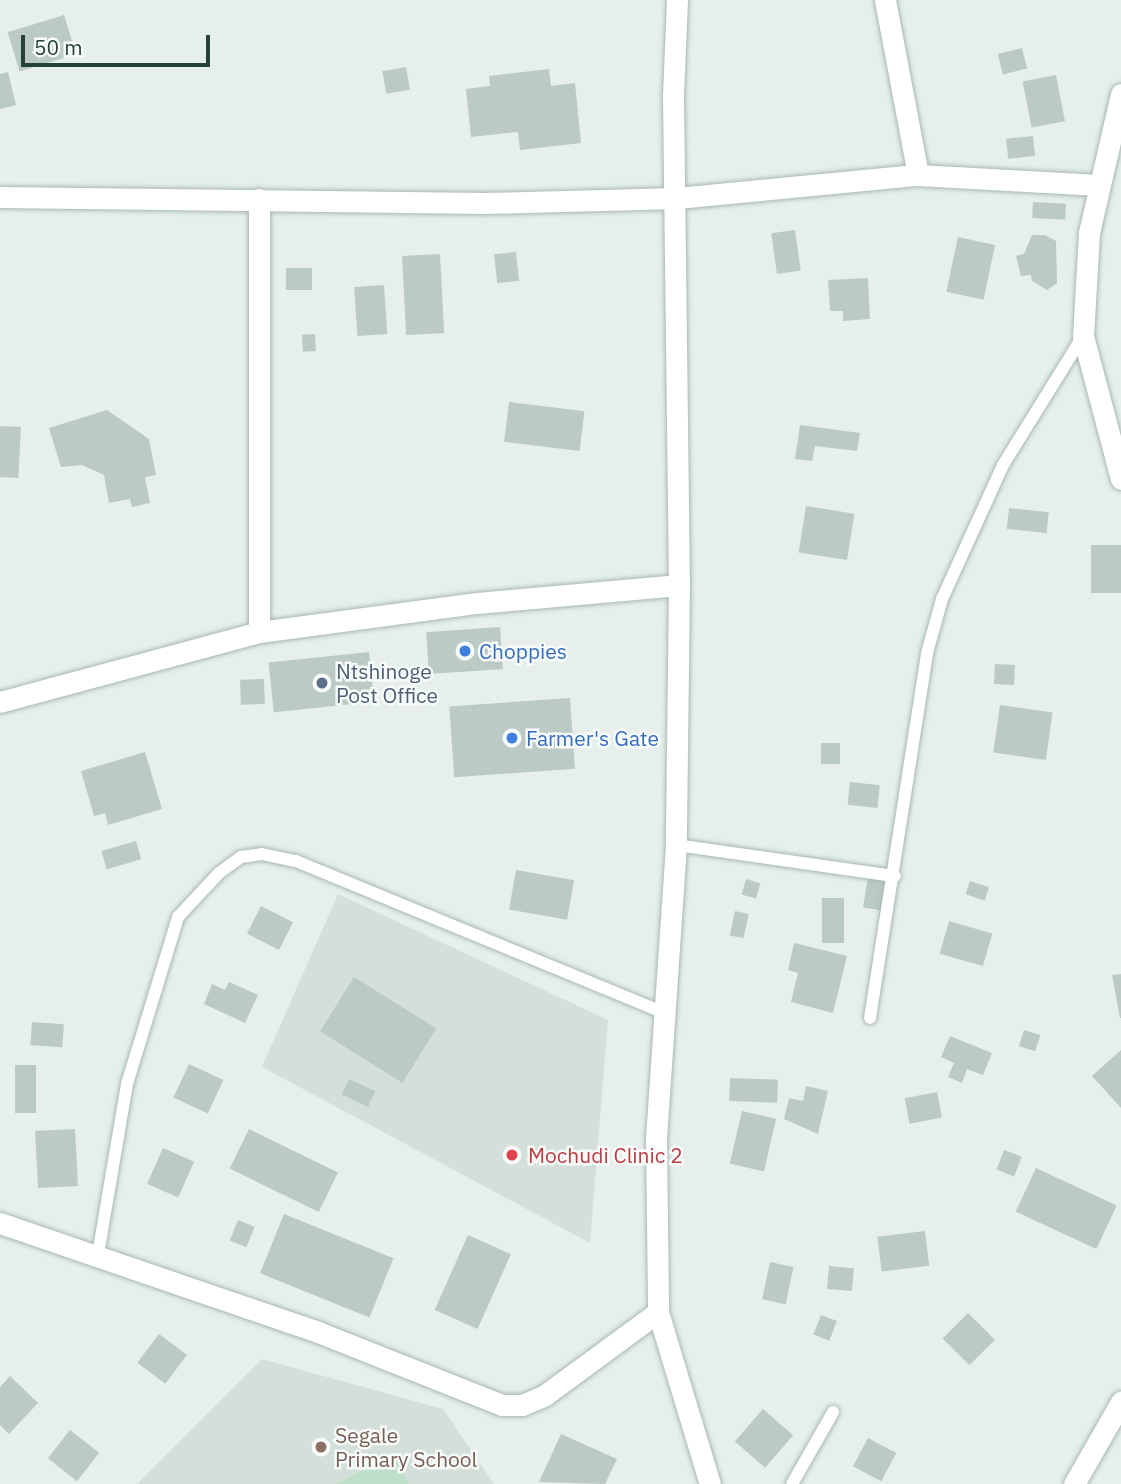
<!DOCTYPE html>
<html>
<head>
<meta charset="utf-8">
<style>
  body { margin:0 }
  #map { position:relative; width:1121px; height:1484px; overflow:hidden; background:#e6efeb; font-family:"IBM Plex Sans",sans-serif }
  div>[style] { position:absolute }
  .built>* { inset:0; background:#d4dfda }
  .green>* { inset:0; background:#bfe0c8 }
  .building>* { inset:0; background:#bbcac4; transform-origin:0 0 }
  .roads { filter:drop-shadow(0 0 2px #a8b8b2) drop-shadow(0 0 2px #a8b8b2) }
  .lane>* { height:12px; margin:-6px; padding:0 6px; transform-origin:6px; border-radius:6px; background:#fff }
  .street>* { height:21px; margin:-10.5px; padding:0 10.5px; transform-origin:10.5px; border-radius:10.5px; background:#fff }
  .secondary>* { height:21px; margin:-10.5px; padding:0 10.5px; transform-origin:10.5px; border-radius:10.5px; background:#fff }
  .dots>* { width:19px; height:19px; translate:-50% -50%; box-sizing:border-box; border:4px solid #f7fbf9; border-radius:50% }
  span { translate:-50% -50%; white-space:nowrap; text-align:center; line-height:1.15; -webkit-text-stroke:5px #f7fbf9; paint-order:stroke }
  .shop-label { font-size:21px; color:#366cbe }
  .left { translate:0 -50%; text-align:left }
  .service-label { font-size:21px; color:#4e5e75 }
  .health-label { font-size:21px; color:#be3a42 }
  .education-label { font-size:21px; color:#785e54 }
  .scale { position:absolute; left:21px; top:35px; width:189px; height:32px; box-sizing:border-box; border:4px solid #24423a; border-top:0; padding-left:9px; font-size:21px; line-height:24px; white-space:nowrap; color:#24423a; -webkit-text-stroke:5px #f7fbf9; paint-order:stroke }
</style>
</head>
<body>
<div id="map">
  <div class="built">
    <i style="clip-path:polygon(338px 894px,608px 1020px,590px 1243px,262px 1067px)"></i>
    <i style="clip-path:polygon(262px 1359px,443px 1409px,494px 1484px,137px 1484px)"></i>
  </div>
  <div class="green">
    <i style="clip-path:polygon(394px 1454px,409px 1484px,336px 1484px)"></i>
  </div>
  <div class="building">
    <i style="left:64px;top:15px;width:41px;height:59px;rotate:73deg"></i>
    <i style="left:1022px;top:48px;width:21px;height:25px;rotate:76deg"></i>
    <i style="left:406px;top:67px;width:23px;height:24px;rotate:80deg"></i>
    <i style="clip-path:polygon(549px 69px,551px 86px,575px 83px,581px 143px,520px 150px,518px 132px,471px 137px,466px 89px,490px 86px,489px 76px)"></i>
    <i style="clip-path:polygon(8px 72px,16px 105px,0 109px,0 74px)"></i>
    <i style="left:1056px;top:75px;width:47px;height:34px;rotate:79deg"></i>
    <i style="left:1033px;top:136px;width:20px;height:27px;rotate:84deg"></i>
    <i style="left:1033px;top:202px;width:33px;height:16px;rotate:3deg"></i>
    <i style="left:795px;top:230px;width:41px;height:24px;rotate:82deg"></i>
    <i style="clip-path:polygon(1032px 235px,1045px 235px,1056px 241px,1057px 283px,1047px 290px,1032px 281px,1031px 275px,1021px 276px,1016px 256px,1024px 254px)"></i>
    <i style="left:958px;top:237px;width:38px;height:56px;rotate:12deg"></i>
    <i style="left:516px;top:252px;width:29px;height:22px;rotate:84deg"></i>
    <i style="left:440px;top:254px;width:79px;height:38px;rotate:87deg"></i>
    <i style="left:286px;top:268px;width:26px;height:22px"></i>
    <i style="clip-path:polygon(868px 278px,870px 319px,843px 321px,843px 311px,830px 311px,828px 280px)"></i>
    <i style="left:384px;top:285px;width:49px;height:30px;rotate:86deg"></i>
    <i style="left:315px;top:334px;width:17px;height:13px;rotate:87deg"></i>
    <i style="left:509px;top:402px;width:76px;height:40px;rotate:7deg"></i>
    <i style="clip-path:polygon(107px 410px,149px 439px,156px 475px,145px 477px,150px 503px,132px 507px,130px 499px,109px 503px,104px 475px,82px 465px,61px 467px,49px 428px)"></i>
    <i style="clip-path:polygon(800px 425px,860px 433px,857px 451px,815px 446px,812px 461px,795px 459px)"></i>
    <i style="left:0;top:426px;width:21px;height:51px;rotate:3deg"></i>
    <i style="left:806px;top:506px;width:49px;height:47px;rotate:9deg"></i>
    <i style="left:1009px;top:508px;width:40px;height:21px;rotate:6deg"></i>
    <i style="left:1121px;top:545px;width:48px;height:30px;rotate:90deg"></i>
    <i style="left:500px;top:627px;width:42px;height:74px;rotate:86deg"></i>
    <i style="left:369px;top:652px;width:50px;height:101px;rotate:84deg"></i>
    <i style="left:995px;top:664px;width:20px;height:20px;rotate:3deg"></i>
    <i style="left:264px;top:679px;width:25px;height:24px;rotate:88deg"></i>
    <i style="left:570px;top:698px;width:71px;height:121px;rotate:86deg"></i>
    <i style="left:1000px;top:705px;width:53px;height:48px;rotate:8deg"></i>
    <i style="left:821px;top:743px;width:19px;height:21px"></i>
    <i style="clip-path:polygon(145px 752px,162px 809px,108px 825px,105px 813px,94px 816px,81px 771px)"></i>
    <i style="left:850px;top:782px;width:30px;height:23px;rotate:6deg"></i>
    <i style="left:136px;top:841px;width:19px;height:36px;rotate:74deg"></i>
    <i style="left:516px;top:870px;width:59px;height:40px;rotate:10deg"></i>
    <i style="left:868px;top:876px;width:24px;height:32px;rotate:9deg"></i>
    <i style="left:746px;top:879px;width:15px;height:16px;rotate:16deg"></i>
    <i style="left:970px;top:881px;width:20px;height:14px;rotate:18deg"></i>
    <i style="left:822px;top:898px;width:22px;height:45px"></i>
    <i style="left:261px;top:906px;width:36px;height:31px;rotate:27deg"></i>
    <i style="left:735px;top:911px;width:14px;height:25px;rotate:12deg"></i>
    <i style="left:949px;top:921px;width:45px;height:34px;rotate:16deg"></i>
    <i style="clip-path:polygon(794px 943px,847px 956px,833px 1013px,791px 1002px,798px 973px,788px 970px)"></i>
    <i style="clip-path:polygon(1121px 974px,1121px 1018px,1120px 1018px,1112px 975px)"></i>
    <i style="left:354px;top:977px;width:97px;height:64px;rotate:32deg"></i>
    <i style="clip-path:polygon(229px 982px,258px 995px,245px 1023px,204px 1004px,212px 984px,225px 990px)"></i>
    <i style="left:32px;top:1022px;width:32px;height:23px;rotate:4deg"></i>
    <i style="left:1024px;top:1030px;width:17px;height:17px;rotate:17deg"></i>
    <i style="clip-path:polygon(950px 1036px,992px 1053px,983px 1075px,967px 1069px,962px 1083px,948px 1077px,954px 1063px,941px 1057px)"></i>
    <i style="clip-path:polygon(1121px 1050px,1121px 1108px,1092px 1076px)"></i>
    <i style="left:189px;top:1064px;width:38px;height:37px;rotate:25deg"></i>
    <i style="left:15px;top:1065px;width:21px;height:48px"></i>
    <i style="left:730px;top:1078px;width:48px;height:23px;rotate:2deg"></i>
    <i style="left:349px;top:1079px;width:29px;height:17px;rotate:25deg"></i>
    <i style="clip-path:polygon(806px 1086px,828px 1091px,818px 1134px,784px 1119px,789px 1098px,803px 1101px)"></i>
    <i style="left:937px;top:1092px;width:26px;height:33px;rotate:79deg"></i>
    <i style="left:742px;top:1111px;width:35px;height:54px;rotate:13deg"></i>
    <i style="left:75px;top:1129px;width:57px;height:40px;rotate:87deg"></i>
    <i style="left:249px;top:1129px;width:99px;height:44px;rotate:26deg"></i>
    <i style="left:163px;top:1148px;width:34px;height:39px;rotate:24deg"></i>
    <i style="left:1004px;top:1150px;width:19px;height:21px;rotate:21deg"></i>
    <i style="left:1036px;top:1168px;width:89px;height:48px;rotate:25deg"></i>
    <i style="left:284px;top:1214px;width:118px;height:64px;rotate:22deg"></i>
    <i style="left:238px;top:1220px;width:18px;height:22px;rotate:22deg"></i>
    <i style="left:925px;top:1231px;width:35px;height:48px;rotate:83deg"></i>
    <i style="left:468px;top:1235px;width:47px;height:82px;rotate:24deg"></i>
    <i style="left:770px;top:1262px;width:24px;height:38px;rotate:12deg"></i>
    <i style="left:829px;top:1266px;width:25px;height:23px;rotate:5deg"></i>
    <i style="left:968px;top:1313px;width:38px;height:36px;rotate:45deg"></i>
    <i style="left:821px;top:1315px;width:17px;height:21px;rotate:21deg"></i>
    <i style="left:159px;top:1334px;width:35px;height:36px;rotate:37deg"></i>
    <i style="clip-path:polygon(10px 1376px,38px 1403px,9px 1434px,0 1425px,0 1387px)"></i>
    <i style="left:763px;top:1409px;width:40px;height:43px;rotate:41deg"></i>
    <i style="left:70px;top:1430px;width:37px;height:36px;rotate:38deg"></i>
    <i style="clip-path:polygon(561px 1434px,617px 1459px,605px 1484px,539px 1482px)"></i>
    <i style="left:868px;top:1438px;width:32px;height:32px;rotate:28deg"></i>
  </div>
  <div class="roads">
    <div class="lane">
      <i style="left:676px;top:845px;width:221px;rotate:8.1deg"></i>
      <i style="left:870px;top:1018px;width:369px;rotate:-81.1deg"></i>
      <i style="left:927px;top:653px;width:56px;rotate:-74.5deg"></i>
      <i style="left:942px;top:599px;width:147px;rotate:-65.5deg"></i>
      <i style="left:1003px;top:465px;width:152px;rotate:-58.2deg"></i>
      <i style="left:98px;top:1254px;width:172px;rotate:-80.3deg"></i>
      <i style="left:127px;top:1084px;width:175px;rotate:-73deg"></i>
      <i style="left:178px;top:917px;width:60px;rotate:-47deg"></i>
      <i style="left:219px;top:873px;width:27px;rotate:-36deg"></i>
      <i style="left:241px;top:857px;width:21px;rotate:-8deg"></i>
      <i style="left:262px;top:854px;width:35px;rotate:12deg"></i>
      <i style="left:296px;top:861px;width:398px;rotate:22.4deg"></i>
      <i style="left:792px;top:1484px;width:83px;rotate:-60.3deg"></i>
    </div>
    <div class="street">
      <i style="left:677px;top:0;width:96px;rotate:92.4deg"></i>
      <i style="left:673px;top:96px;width:489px;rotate:89.3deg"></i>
      <i style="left:679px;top:585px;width:260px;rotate:90.7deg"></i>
      <i style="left:676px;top:845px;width:294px;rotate:93.9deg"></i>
      <i style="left:656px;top:1138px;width:174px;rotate:89.3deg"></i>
      <i style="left:658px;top:1312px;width:180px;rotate:73.2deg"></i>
      <i style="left:885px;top:0;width:178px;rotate:79.3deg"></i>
      <i style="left:1121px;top:94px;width:143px;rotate:103deg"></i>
      <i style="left:1089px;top:233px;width:103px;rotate:93.3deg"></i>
      <i style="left:1083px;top:336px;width:148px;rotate:75.1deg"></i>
      <i style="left:0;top:197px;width:486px;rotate:0.7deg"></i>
      <i style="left:486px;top:203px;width:191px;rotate:-1.5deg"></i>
      <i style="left:677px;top:198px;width:242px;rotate:-5.5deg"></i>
      <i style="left:918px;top:175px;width:181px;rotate:3.2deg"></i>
      <i style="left:259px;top:199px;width:433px;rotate:90deg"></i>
      <i style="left:0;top:702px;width:268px;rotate:-15.1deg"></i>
      <i style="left:259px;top:632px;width:220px;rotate:-7.6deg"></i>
      <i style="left:477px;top:603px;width:203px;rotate:-5.1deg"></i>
      <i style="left:0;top:1223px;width:336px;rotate:18.9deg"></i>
      <i style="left:318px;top:1332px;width:198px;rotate:21.6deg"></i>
      <i style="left:502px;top:1405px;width:20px"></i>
      <i style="left:522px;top:1405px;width:25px;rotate:-23deg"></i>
      <i style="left:545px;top:1395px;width:140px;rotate:-36.3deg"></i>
    </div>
    <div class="secondary">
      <i style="left:1074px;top:1484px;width:95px;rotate:-60.2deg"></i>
    </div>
  </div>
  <div class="dots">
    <i style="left:465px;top:651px;background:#3f7fe0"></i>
    <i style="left:322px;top:683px;background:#5c6f8a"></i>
    <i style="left:512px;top:738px;background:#3f7fe0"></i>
    <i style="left:512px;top:1155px;background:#e0444e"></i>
    <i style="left:321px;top:1447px;background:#8d6e63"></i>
  </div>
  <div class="shop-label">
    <span class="left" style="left:479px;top:651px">Choppies</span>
    <span class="left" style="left:526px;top:738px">Farmer's Gate</span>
  </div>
  <div class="service-label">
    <span class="left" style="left:336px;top:683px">Ntshinoge<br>Post Office</span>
  </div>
  <div class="health-label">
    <span class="left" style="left:528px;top:1155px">Mochudi Clinic 2</span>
  </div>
  <div class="education-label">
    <span class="left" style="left:335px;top:1447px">Segale<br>Primary School</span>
  </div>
  <div class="scale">50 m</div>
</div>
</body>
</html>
